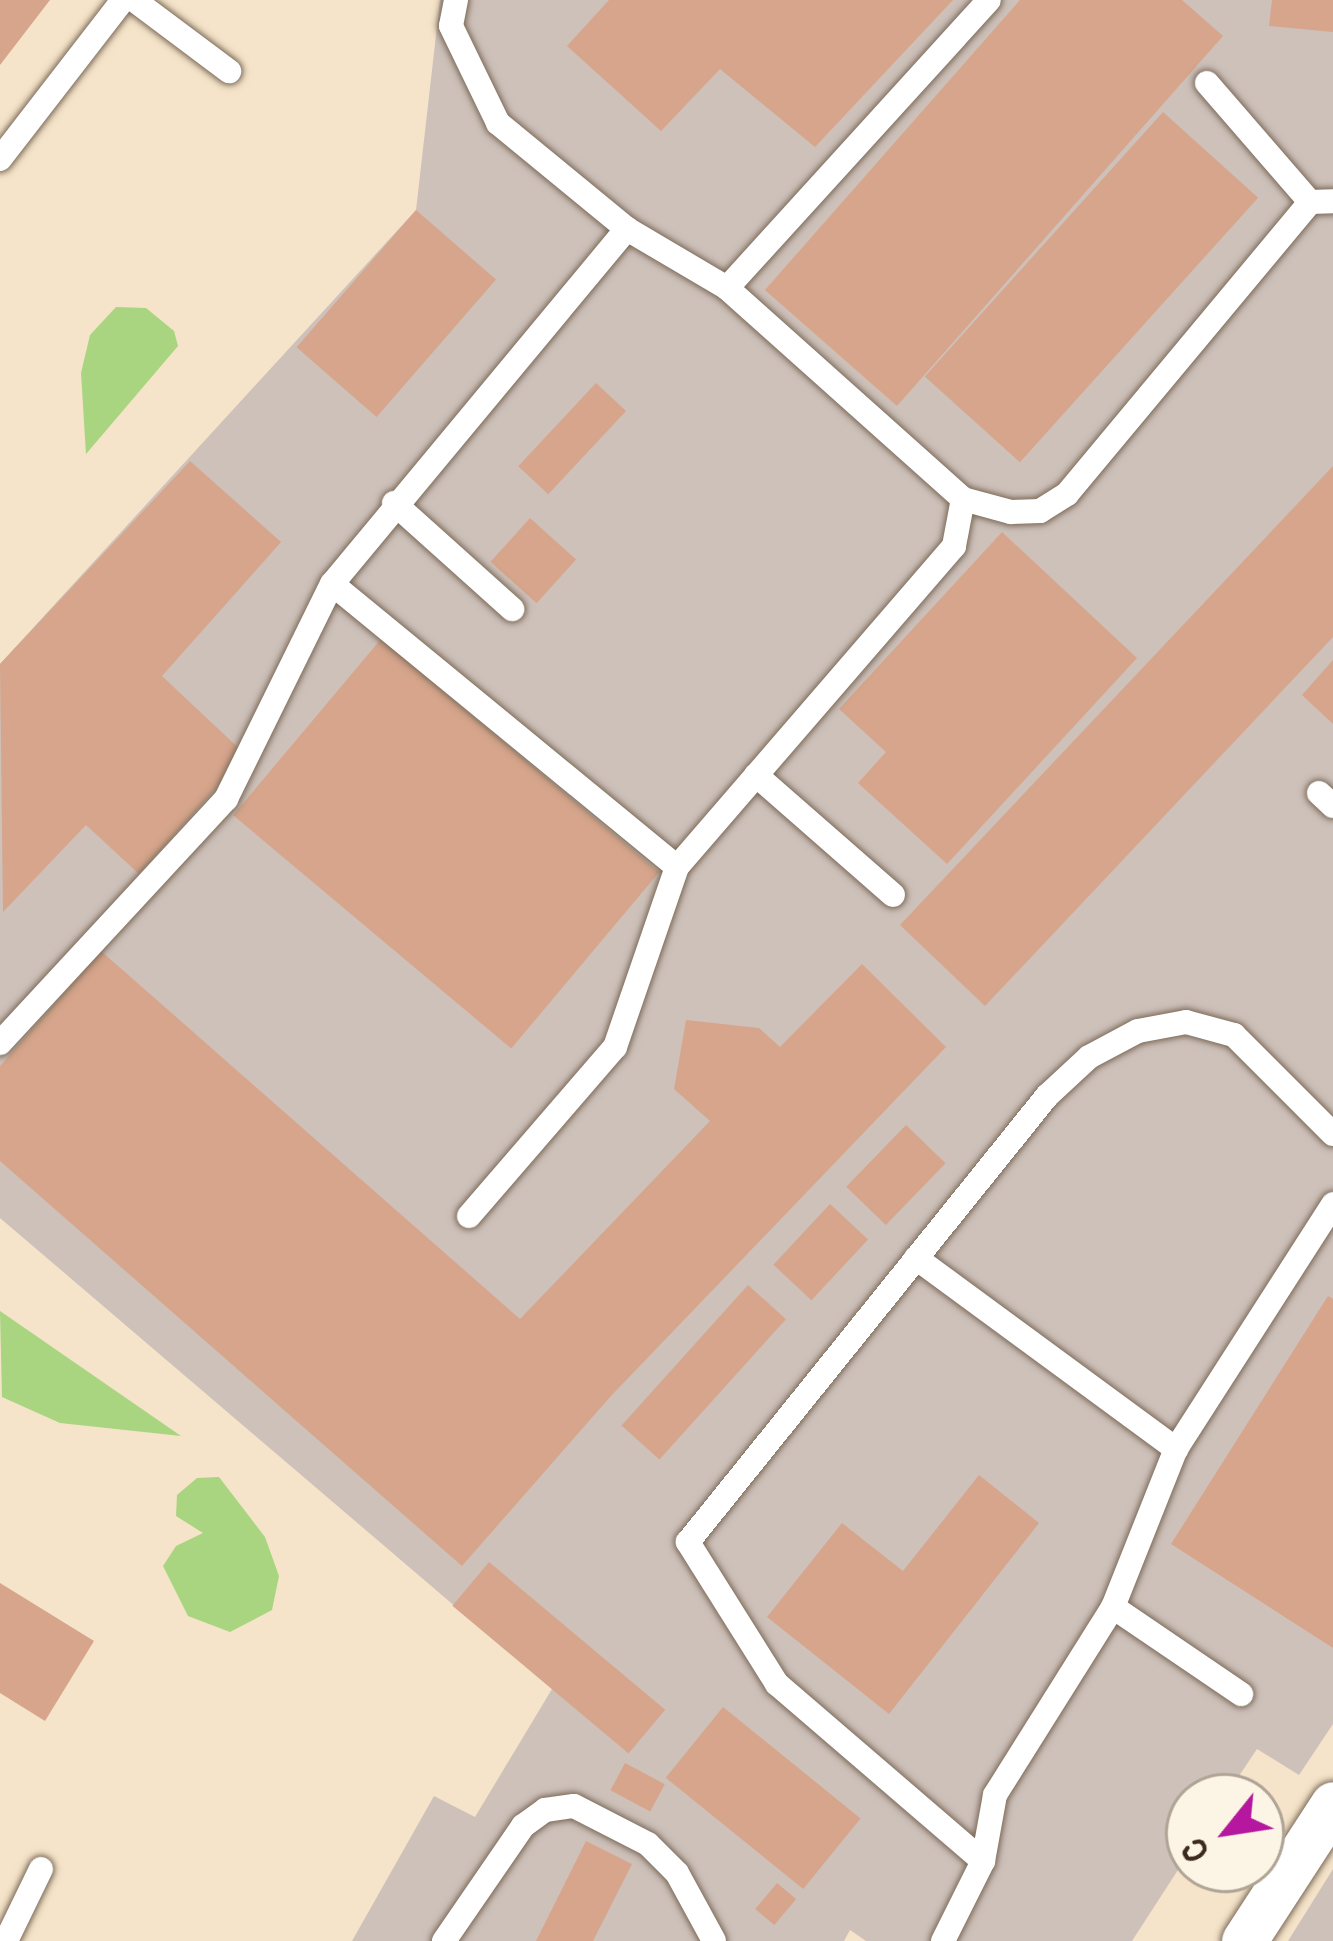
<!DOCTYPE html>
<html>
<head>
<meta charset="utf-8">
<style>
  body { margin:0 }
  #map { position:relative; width:1333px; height:1941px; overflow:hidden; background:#f5e4c9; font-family:Pangolin,sans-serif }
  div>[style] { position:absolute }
  .industrial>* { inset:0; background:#cec1ba }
  .green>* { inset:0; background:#a9d480 }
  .building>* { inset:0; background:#d6a58b; transform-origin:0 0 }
  .roads { filter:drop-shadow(0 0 3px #7c6b5a) drop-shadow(0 0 3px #7c6b5a) }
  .lane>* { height:24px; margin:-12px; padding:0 12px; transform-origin:12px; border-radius:12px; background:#fff }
  .street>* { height:45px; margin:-22.5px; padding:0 22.5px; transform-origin:22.5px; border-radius:22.5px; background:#fff }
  span { translate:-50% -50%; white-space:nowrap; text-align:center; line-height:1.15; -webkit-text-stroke:12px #fcf5e5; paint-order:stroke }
  .north { position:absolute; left:1165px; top:1773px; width:120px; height:120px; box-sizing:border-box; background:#fcf5e5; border:3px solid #afa495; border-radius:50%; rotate:240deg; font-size:33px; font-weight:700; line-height:48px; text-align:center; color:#3b2a1e }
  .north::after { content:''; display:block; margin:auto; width:42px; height:54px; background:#b5179e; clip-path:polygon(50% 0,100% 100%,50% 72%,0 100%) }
</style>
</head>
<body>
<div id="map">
  <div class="industrial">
    <i style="clip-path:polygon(440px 0,1333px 0,1333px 1724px,1299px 1775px,1257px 1749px,1225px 1797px,1189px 1797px,1189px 1853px,1132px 1941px,866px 1941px,850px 1930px,844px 1941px,352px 1941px,434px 1796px,475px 1817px,552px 1689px,0 1218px,0 664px,416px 210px)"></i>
    <i style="clip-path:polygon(1333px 1869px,1333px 1941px,1288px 1941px)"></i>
  </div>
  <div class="green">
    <i style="clip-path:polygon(116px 307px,146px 308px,174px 331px,178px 346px,86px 454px,81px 373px,90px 335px)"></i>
    <i style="clip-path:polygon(0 1311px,181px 1436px,60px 1423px,2px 1397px)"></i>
    <i style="clip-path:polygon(219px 1477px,265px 1537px,279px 1576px,272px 1610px,230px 1632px,188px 1616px,163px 1566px,176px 1546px,203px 1533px,176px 1516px,177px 1495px,197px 1478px)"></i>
  </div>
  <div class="building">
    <i style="clip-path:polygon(0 0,50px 0,0 65px)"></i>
    <i style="clip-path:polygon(609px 0,953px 0,815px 147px,720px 69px,661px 131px,567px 46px)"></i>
    <i style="clip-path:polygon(1020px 0,1182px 0,1223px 36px,897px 406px,765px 290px)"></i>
    <i style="clip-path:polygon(1272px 0,1333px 0,1333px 32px,1269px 26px)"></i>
    <i style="left:1163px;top:112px;width:128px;height:356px;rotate:42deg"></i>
    <i style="left:416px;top:210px;width:106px;height:182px;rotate:41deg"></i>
    <i style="left:596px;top:383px;width:41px;height:114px;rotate:43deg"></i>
    <i style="clip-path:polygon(190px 461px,281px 542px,162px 676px,246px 755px,139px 874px,86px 825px,3px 912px,0 664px)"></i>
    <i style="clip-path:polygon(1333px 466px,1333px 637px,985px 1006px,900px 925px)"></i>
    <i style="left:530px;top:518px;width:62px;height:59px;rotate:42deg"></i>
    <i style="clip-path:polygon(1002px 532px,1137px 658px,947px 864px,858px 783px,886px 752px,839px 709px)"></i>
    <i style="left:381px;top:639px;width:363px;height:230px;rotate:40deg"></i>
    <i style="clip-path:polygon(1333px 660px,1333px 724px,1302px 695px)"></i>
    <i style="clip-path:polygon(101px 951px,520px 1319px,710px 1121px,674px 1089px,686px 1020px,759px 1028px,780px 1047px,862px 964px,946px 1047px,610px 1397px,462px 1566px,0 1161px,0 1066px)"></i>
    <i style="left:906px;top:1125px;width:55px;height:86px;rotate:44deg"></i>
    <i style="left:830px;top:1204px;width:52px;height:83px;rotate:43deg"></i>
    <i style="left:748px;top:1285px;width:51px;height:189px;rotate:42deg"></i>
    <i style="clip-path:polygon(1328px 1296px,1333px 1299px,1333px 1648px,1171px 1544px)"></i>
    <i style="clip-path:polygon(979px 1475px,1039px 1523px,889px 1714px,767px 1617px,842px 1523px,903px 1571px)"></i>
    <i style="left:489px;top:1562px;width:230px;height:57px;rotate:40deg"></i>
    <i style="clip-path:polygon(0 1583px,94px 1641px,45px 1721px,0 1693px)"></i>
    <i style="left:723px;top:1707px;width:177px;height:91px;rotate:39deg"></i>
    <i style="left:625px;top:1763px;width:45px;height:31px;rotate:28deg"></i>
    <i style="clip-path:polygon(586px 1841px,632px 1864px,593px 1941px,536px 1941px)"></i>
    <i style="left:777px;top:1883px;width:25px;height:34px;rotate:40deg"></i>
  </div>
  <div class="roads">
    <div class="lane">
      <i style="left:134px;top:0;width:119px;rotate:36.8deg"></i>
      <i style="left:456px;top:0;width:26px;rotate:101deg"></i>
      <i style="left:451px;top:26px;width:108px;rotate:64.1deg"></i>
      <i style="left:498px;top:123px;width:167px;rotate:39.4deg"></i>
      <i style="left:627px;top:229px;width:116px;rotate:30.5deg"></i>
      <i style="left:727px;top:288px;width:317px;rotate:41.8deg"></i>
      <i style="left:963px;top:499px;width:50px;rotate:15.2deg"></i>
      <i style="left:1011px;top:512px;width:29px;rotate:-2deg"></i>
      <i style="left:1040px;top:511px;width:32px;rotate:-32deg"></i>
      <i style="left:1067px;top:494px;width:380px;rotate:-50.2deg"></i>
      <i style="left:1310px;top:202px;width:23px;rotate:-2deg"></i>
      <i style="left:1207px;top:83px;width:157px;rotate:49.1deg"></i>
      <i style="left:0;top:159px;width:201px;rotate:-52.3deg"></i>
      <i style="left:727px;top:288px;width:389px;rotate:-47.7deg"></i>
      <i style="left:394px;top:503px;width:159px;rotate:41.9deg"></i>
      <i style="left:756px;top:775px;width:182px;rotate:41.2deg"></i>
      <i style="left:1319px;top:793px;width:19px;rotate:43deg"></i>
      <i style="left:677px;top:867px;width:424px;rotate:-49.2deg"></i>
      <i style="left:954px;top:546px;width:48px;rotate:-79.2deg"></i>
      <i style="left:0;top:1043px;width:333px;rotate:-47.2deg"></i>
      <i style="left:226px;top:799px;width:240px;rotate:-63.8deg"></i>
      <i style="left:469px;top:1216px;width:223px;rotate:-49.2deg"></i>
      <i style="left:615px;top:1047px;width:190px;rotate:-71deg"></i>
      <i style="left:677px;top:867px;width:446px;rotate:-140.6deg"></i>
      <i style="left:332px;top:584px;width:462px;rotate:-50.3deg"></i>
      <i style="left:916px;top:1258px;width:323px;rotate:36.3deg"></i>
      <i style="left:1113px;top:1607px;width:155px;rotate:34.2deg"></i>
      <i style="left:983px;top:1861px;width:272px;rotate:-139.3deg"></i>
      <i style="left:777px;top:1684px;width:168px;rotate:-122.1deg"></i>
      <i style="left:688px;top:1542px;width:573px;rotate:-51.17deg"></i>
      <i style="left:1047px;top:1096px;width:57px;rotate:-42.9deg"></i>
      <i style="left:1089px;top:1057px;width:55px;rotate:-28deg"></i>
      <i style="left:1138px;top:1031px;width:49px;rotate:-10.6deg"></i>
      <i style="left:1186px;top:1022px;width:50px;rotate:15.2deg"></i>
      <i style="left:1234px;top:1035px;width:140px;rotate:45deg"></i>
      <i style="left:6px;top:1941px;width:80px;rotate:-64.1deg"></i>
      <i style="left:444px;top:1941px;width:140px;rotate:-55.5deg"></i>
      <i style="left:523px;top:1826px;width:27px;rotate:-36deg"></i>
      <i style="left:545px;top:1810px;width:29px;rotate:-8deg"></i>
      <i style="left:574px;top:1806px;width:83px;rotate:27.2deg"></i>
      <i style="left:648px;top:1844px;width:41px;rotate:45deg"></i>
      <i style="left:677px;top:1873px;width:77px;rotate:61.4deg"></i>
      <i style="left:943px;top:1941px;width:89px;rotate:-63.4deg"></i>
      <i style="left:983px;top:1861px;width:67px;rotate:-79.7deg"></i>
      <i style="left:995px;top:1795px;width:222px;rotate:-57.9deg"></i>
      <i style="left:1113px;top:1607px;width:170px;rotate:-68.3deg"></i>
      <i style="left:1176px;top:1449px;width:291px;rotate:-57.3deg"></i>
    </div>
    <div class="street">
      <i style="left:1244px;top:1941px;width:163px;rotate:-57deg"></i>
    </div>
  </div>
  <div class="north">С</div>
</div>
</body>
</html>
